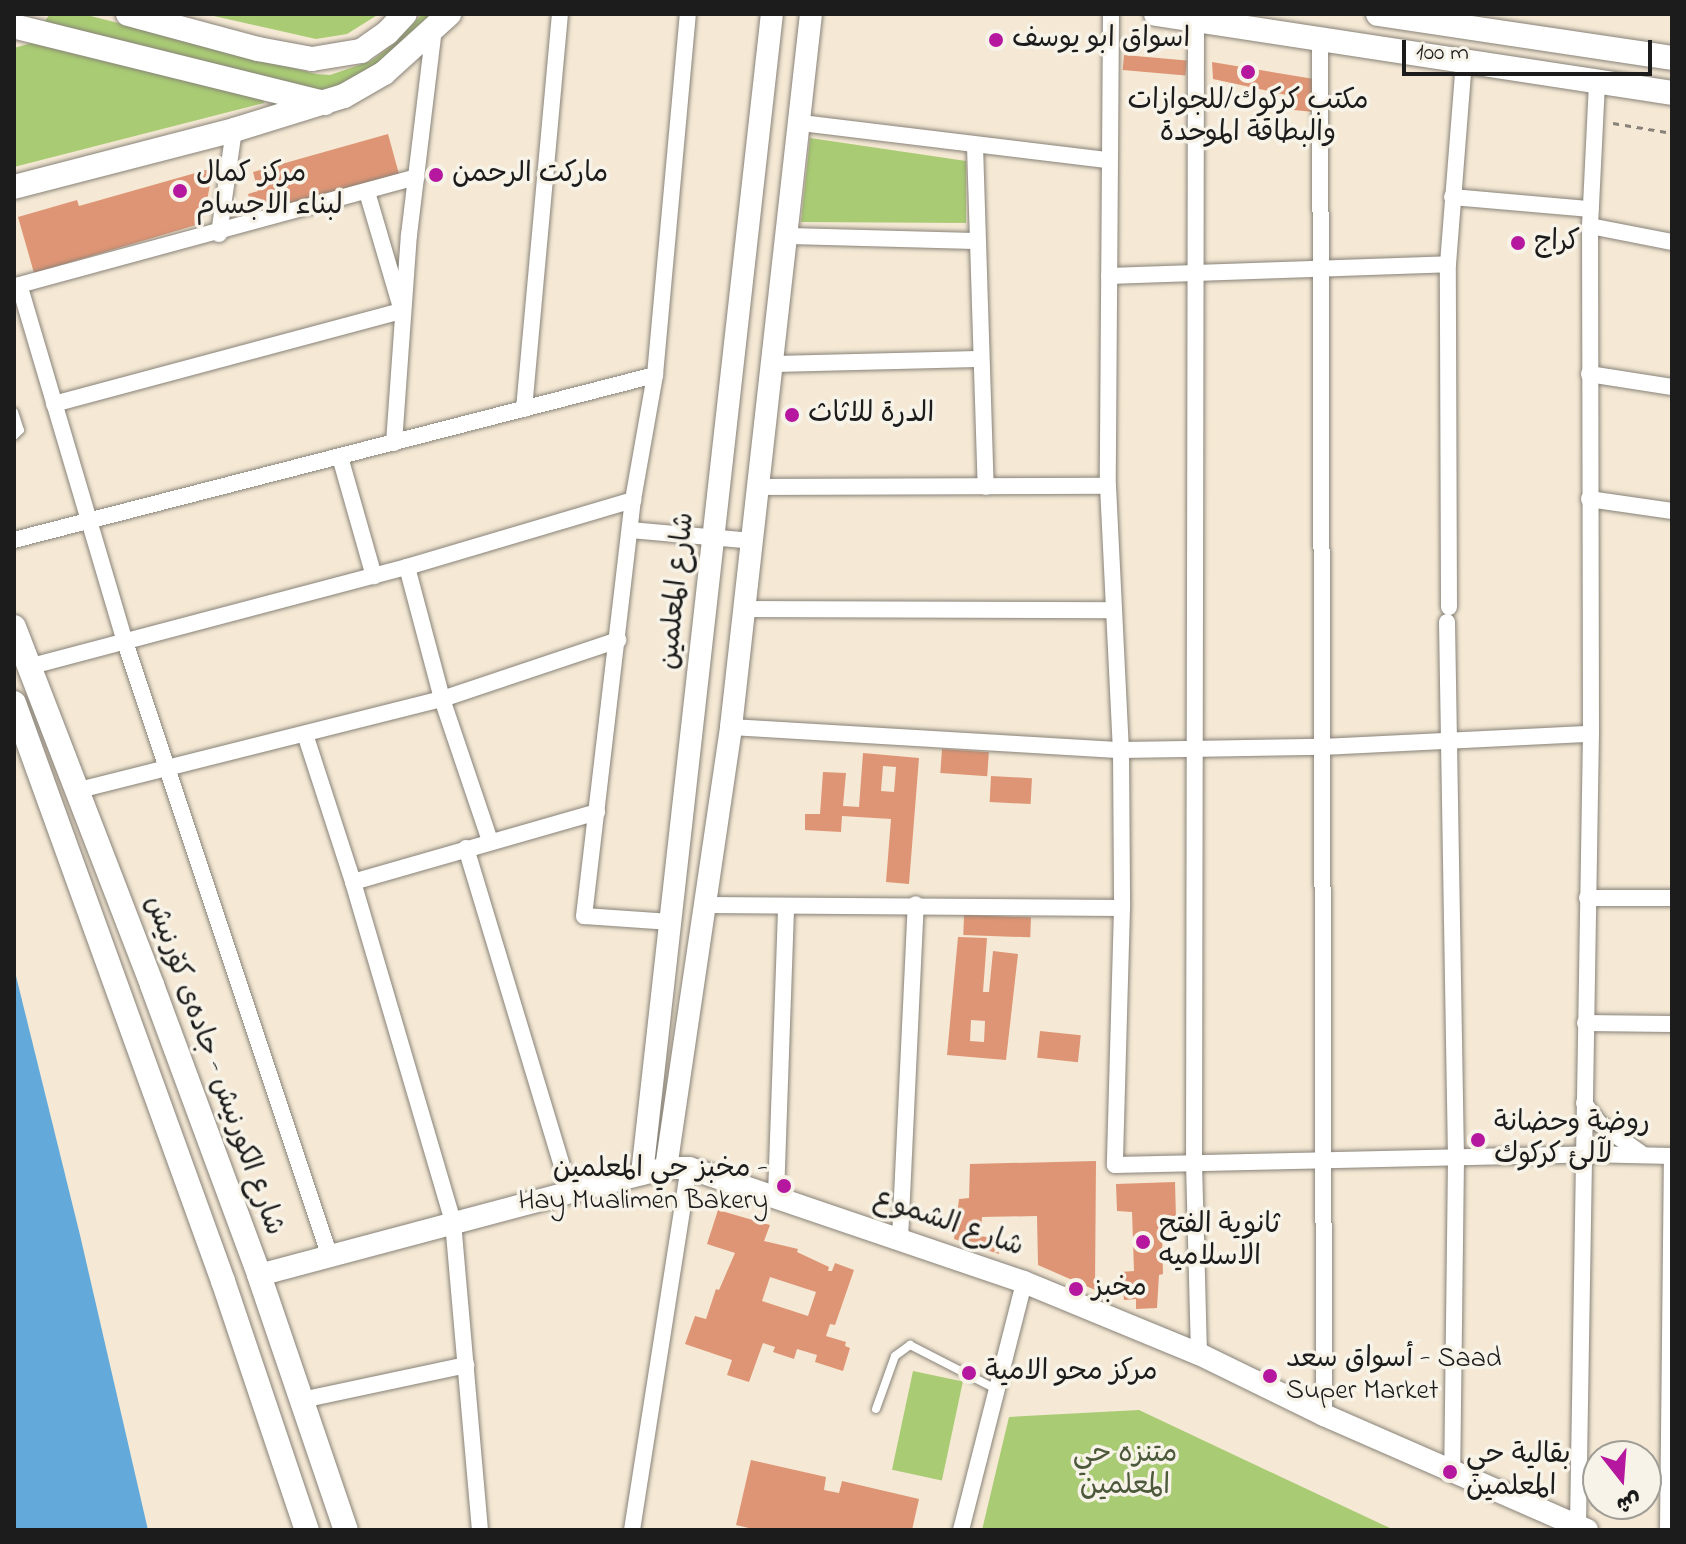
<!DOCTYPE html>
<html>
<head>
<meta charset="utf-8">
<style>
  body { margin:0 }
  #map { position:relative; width:1686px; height:1544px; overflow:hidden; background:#f5e9d5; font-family:"Indie Flower","Playpen Sans Arabic",sans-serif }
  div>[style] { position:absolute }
  .green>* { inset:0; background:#a9cb74; transform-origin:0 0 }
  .water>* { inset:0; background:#63a9d9 }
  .building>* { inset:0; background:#de9575; transform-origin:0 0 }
  .path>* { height:3px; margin-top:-1.5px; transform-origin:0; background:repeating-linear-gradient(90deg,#888278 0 6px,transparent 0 12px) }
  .roads { filter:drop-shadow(0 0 2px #888278) drop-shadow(0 0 2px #888278) }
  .lane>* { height:8px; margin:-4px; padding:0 4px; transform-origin:4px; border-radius:4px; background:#fff }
  .street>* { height:16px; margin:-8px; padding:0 8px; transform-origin:8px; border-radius:8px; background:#fff }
  .secondary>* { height:22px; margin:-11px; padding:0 11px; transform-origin:11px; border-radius:11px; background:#fff }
  .primary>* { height:24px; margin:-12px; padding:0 12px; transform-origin:12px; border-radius:12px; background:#fff }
  .dots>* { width:22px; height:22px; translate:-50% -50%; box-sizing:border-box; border:4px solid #f7f3e8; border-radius:50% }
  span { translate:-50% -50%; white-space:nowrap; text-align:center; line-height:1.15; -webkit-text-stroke:7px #f7f3e8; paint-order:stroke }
  .poi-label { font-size:28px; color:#1c1c1c }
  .left { translate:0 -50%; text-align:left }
  .right { translate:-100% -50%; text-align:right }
  .street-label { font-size:28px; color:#1c1c1c }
  .park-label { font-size:28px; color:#4d593b }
  .frame { position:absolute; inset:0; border:16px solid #1c1c1c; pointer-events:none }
  .north { position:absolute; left:1582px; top:1440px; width:80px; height:80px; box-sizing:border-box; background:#f7f3e8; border:2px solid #9f9d96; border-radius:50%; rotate:163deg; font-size:22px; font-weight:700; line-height:32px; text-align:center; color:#1c1c1c }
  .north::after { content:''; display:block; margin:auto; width:28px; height:36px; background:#b5179e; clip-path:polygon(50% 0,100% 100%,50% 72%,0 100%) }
  .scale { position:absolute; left:1402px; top:40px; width:250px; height:36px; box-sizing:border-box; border:4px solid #1c1c1c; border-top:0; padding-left:10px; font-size:24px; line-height:28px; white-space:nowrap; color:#1c1c1c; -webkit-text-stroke:6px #f7f3e8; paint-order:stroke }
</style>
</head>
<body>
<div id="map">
  <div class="green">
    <i style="clip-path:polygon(50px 14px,83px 14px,316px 74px,330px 75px,371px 61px,394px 44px,422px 14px,435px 14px,377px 68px,333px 88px,312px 90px,41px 26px)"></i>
    <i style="clip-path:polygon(205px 14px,379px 14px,347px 34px,316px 39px)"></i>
    <i style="clip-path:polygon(42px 40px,261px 94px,264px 103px,14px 167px,14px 48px)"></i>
    <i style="clip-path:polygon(810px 138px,966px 161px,966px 223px,801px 222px)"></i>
    <i style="left:913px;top:1371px;width:51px;height:101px;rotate:12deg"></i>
    <i style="clip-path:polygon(1139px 1410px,1247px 1461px,1394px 1530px,982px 1530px,1009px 1417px)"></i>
  </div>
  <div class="water">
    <i style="clip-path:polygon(14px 968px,80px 1235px,148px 1530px,14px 1530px)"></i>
  </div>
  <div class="building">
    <i style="left:1124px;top:55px;width:63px;height:15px;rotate:5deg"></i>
    <i style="clip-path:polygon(1212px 62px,1314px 79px,1314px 112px,1293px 110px,1291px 96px,1213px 79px)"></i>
    <i style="clip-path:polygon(388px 134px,399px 174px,254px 215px,248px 194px,258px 191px,253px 172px)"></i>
    <i style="clip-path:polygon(213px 168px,203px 223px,34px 273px,18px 217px,77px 200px,79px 206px)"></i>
    <i style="left:942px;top:749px;width:47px;height:24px;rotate:4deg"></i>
    <i style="clip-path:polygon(evenodd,863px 753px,919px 758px,909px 884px,886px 882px,891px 819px,842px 816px,841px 832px,805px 830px,805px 814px,820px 814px,823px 772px,846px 773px,843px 806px,859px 807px,863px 753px,883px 766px,896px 767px,894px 792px,881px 791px,883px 766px)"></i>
    <i style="left:991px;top:776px;width:41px;height:26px;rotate:3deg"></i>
    <i style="left:964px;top:915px;width:67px;height:20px;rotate:2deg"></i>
    <i style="clip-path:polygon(evenodd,958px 937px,987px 938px,983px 992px,989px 992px,993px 951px,1018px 954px,1006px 1060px,947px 1055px,958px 937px,971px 1020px,985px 1021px,984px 1042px,970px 1041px,971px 1020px)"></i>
    <i style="left:1040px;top:1031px;width:41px;height:27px;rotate:6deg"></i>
    <i style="clip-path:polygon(1096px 1161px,1095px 1290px,1038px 1265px,1037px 1216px,982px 1217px,981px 1236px,998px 1239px,999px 1254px,954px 1239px,959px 1199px,969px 1198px,970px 1164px)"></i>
    <i style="clip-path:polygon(1175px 1182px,1176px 1218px,1171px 1218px,1169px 1231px,1162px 1232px,1163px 1274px,1159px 1275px,1157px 1308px,1136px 1309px,1136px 1299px,1124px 1300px,1121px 1272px,1134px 1271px,1132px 1212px,1117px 1211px,1116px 1184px)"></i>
    <i style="clip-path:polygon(evenodd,718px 1210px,770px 1225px,764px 1241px,798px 1249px,797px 1252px,829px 1267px,828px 1271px,832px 1271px,835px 1263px,854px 1270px,835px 1325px,830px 1324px,826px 1336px,846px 1342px,845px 1346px,850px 1348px,843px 1371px,815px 1362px,817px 1355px,797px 1349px,794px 1359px,773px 1352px,775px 1347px,763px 1343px,749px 1382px,727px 1375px,732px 1360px,685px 1344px,695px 1316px,706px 1319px,716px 1289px,719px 1290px,735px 1253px,707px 1244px,718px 1210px,770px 1277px,816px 1292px,808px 1316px,762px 1301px,770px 1277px)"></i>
    <i style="clip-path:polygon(751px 1460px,826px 1477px,824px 1490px,839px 1493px,842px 1481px,919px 1499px,912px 1530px,757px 1530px,736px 1525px)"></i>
  </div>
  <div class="path">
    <i style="left:1613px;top:123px;width:60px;rotate:9.6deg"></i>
  </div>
  <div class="roads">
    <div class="lane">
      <i style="left:14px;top:412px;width:19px;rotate:72deg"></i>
      <i style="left:20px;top:430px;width:8px;rotate:135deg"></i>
      <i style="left:876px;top:1409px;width:56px;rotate:-70.3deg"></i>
      <i style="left:895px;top:1356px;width:19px;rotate:-36deg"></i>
      <i style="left:910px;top:1345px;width:97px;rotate:27.1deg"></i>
    </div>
    <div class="street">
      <i style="left:1111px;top:14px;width:472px;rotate:90.4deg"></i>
      <i style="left:1108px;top:486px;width:264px;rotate:87.2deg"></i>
      <i style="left:1121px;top:750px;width:158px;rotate:89.6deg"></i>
      <i style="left:1122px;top:908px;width:257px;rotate:91.6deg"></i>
      <i style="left:1115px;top:1165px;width:467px;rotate:-1.3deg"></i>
      <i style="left:1582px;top:1154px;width:90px;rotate:1.3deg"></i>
      <i style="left:1196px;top:20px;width:1143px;rotate:90.1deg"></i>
      <i style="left:1194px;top:1163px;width:191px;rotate:88.5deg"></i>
      <i style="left:1320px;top:40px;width:1375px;rotate:89.83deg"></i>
      <i style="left:801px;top:123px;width:310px;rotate:6.9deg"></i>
      <i style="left:975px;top:146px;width:341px;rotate:88.2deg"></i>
      <i style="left:1452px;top:197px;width:139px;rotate:5deg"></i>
      <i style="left:1590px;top:226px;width:84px;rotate:11deg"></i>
      <i style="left:219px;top:234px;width:105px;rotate:-81.8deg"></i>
      <i style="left:788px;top:236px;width:188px;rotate:1.5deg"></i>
      <i style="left:1109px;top:276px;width:339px;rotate:-2deg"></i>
      <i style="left:773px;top:364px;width:206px;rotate:-1.4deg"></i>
      <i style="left:1589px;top:374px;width:84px;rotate:8.9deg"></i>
      <i style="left:54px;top:404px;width:360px;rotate:-15deg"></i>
      <i style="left:402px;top:311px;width:124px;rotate:-106.4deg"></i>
      <i style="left:524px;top:409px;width:397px;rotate:-84.8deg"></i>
      <i style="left:394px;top:443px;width:209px;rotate:-85.9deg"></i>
      <i style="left:409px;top:235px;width:209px;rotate:-83.1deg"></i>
      <i style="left:340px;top:457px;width:124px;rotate:74.1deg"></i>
      <i style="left:759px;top:487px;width:349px;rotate:-0.2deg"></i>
      <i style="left:1589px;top:499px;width:84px;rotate:8.2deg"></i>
      <i style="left:630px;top:530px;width:123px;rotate:5.1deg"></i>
      <i style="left:14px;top:540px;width:662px;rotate:-14.44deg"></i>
      <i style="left:407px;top:567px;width:137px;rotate:75.1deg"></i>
      <i style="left:442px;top:699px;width:150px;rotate:71.3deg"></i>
      <i style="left:1449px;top:607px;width:343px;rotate:-90.2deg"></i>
      <i style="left:1448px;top:264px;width:203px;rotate:-85.5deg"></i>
      <i style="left:745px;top:609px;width:368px;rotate:0.2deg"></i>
      <i style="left:1447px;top:622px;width:537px;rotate:89.04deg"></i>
      <i style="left:1456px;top:1159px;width:312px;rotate:90.7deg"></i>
      <i style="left:28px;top:667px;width:392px;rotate:-14.8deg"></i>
      <i style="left:407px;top:567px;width:236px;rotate:-16.5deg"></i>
      <i style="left:731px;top:727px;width:391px;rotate:3.4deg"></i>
      <i style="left:1121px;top:750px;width:201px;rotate:-0.9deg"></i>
      <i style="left:1322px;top:747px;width:269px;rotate:-2.8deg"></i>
      <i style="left:305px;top:734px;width:156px;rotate:72deg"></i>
      <i style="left:353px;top:882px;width:354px;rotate:73.6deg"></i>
      <i style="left:453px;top:1222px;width:309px;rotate:85deg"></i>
      <i style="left:79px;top:790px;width:374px;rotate:-14.1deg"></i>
      <i style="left:442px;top:699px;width:186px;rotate:-18.5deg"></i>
      <i style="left:466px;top:848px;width:359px;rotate:73.2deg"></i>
      <i style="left:353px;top:882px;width:254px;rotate:-16deg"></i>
      <i style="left:1587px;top:898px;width:85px"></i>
      <i style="left:706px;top:905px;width:416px;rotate:0.4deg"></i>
      <i style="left:671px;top:922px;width:87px;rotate:-176.1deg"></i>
      <i style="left:584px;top:916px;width:419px;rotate:-83.3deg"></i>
      <i style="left:633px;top:500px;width:127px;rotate:-80deg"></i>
      <i style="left:655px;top:375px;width:363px;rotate:-84.8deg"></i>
      <i style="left:1585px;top:1023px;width:87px;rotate:0.7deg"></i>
      <i style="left:1584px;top:1103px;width:26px;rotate:53deg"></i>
      <i style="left:1600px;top:1124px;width:52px;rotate:35.5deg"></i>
      <i style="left:776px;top:1196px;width:290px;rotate:-88deg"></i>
      <i style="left:900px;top:1239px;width:335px;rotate:-87.3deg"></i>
      <i style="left:330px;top:1257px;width:648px;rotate:-108.43deg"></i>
      <i style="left:125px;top:642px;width:372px;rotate:-106.5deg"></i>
      <i style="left:19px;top:285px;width:412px;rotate:-15.2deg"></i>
      <i style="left:302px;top:1400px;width:168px;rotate:-12deg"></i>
      <i style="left:1578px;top:1525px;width:791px;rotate:-89.06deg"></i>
      <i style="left:1591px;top:734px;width:508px;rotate:-90.11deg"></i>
      <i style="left:1590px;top:226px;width:145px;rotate:-87.2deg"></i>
      <i style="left:632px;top:1530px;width:366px;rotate:-81.1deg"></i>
      <i style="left:961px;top:1530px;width:256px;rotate:-75.7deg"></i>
      <i style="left:1668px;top:1530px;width:374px;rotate:-89.4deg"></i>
    </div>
    <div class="secondary">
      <i style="left:666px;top:1168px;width:446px;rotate:-81.6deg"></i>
      <i style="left:731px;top:727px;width:717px;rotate:-83.6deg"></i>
      <i style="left:642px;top:1174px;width:1167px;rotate:-83.61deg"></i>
      <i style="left:259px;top:1275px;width:322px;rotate:-14.9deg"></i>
      <i style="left:570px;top:1192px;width:99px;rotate:-14deg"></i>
      <i style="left:666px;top:1168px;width:23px"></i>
      <i style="left:689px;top:1168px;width:354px;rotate:18.8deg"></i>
      <i style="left:1024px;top:1282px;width:189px;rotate:22.4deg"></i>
      <i style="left:1199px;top:1354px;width:139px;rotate:26deg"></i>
      <i style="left:1324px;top:1415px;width:287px;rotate:23.6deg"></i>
    </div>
    <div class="primary">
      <i style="left:128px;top:14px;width:135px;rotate:15.1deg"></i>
      <i style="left:258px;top:49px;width:55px;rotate:10.5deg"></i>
      <i style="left:312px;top:59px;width:50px;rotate:-9.3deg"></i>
      <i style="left:361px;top:51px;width:32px;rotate:-35deg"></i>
      <i style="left:387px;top:33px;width:26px;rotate:-47deg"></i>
      <i style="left:1156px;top:14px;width:522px;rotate:8.7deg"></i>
      <i style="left:1378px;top:14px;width:297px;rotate:8.5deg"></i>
      <i style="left:17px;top:27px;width:317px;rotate:13.9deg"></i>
      <i style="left:14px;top:187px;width:227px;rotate:-14.5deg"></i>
      <i style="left:234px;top:130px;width:115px;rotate:-17.2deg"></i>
      <i style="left:344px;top:96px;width:46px;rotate:-29.9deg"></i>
      <i style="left:384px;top:73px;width:88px;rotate:-42.2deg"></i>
      <i style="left:14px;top:627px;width:384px;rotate:68.9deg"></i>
      <i style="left:152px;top:985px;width:309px;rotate:69.7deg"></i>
      <i style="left:259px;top:1275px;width:269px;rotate:71.2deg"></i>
      <i style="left:14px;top:703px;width:615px;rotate:70.12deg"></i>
      <i style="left:223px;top:1281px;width:263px;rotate:71.4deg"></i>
    </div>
  </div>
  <div class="dots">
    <i style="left:996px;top:40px;background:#b5179e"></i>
    <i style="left:1248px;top:72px;background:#b5179e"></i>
    <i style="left:436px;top:175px;background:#b5179e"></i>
    <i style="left:180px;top:191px;background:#b5179e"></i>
    <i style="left:1518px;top:243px;background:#b5179e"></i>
    <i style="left:792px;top:415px;background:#b5179e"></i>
    <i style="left:1478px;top:1140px;background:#b5179e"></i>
    <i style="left:784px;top:1186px;background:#b5179e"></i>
    <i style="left:1143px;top:1242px;background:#b5179e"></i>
    <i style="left:1076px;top:1289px;background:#b5179e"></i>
    <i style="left:969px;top:1373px;background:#b5179e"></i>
    <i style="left:1270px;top:1376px;background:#b5179e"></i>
    <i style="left:1450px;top:1472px;background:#b5179e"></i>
  </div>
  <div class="poi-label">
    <span class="left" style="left:1012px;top:40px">اسواق ابو يوسف</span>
    <span style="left:1248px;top:118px">مكتب كركوك/للجوازات<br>والبطاقة الموحدة</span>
    <span class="left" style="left:196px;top:191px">مركز كمال<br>لبناء الاجسام</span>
    <span class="left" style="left:452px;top:175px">ماركت الرحمن</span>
    <span class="left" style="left:1534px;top:243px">كراج</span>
    <span class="left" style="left:808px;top:415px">الدرة للاثاث</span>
    <span class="left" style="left:1494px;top:1140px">روضة وحضانة<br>لآلئ كركوك</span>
    <span class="right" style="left:768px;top:1186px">مخبز حي المعلمين -<br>Hay Mualimen Bakery</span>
    <span class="left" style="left:1159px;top:1242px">ثانوية الفتح<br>الاسلاميه</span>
    <span class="left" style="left:1092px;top:1289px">مخبز</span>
    <span class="left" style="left:1286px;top:1376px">أسواق سعد - Saad<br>Super Market</span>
    <span class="left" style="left:985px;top:1373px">مركز محو الامية</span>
    <span class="left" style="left:1466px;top:1472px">بقالية حي<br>المعلمين</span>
  </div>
  <div class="street-label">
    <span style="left:678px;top:591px;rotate:-84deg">شارع المعلمين</span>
    <span style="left:213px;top:1066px;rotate:70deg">شارع الكورنيش - جادەی کۆرنیش</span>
    <span style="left:948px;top:1224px;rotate:19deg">شارع الشموع</span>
  </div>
  <div class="park-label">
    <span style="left:1125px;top:1471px">متنزه حي<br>المعلمين</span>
  </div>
  <div class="frame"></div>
  <div class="north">ش</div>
  <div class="scale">100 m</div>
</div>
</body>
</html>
